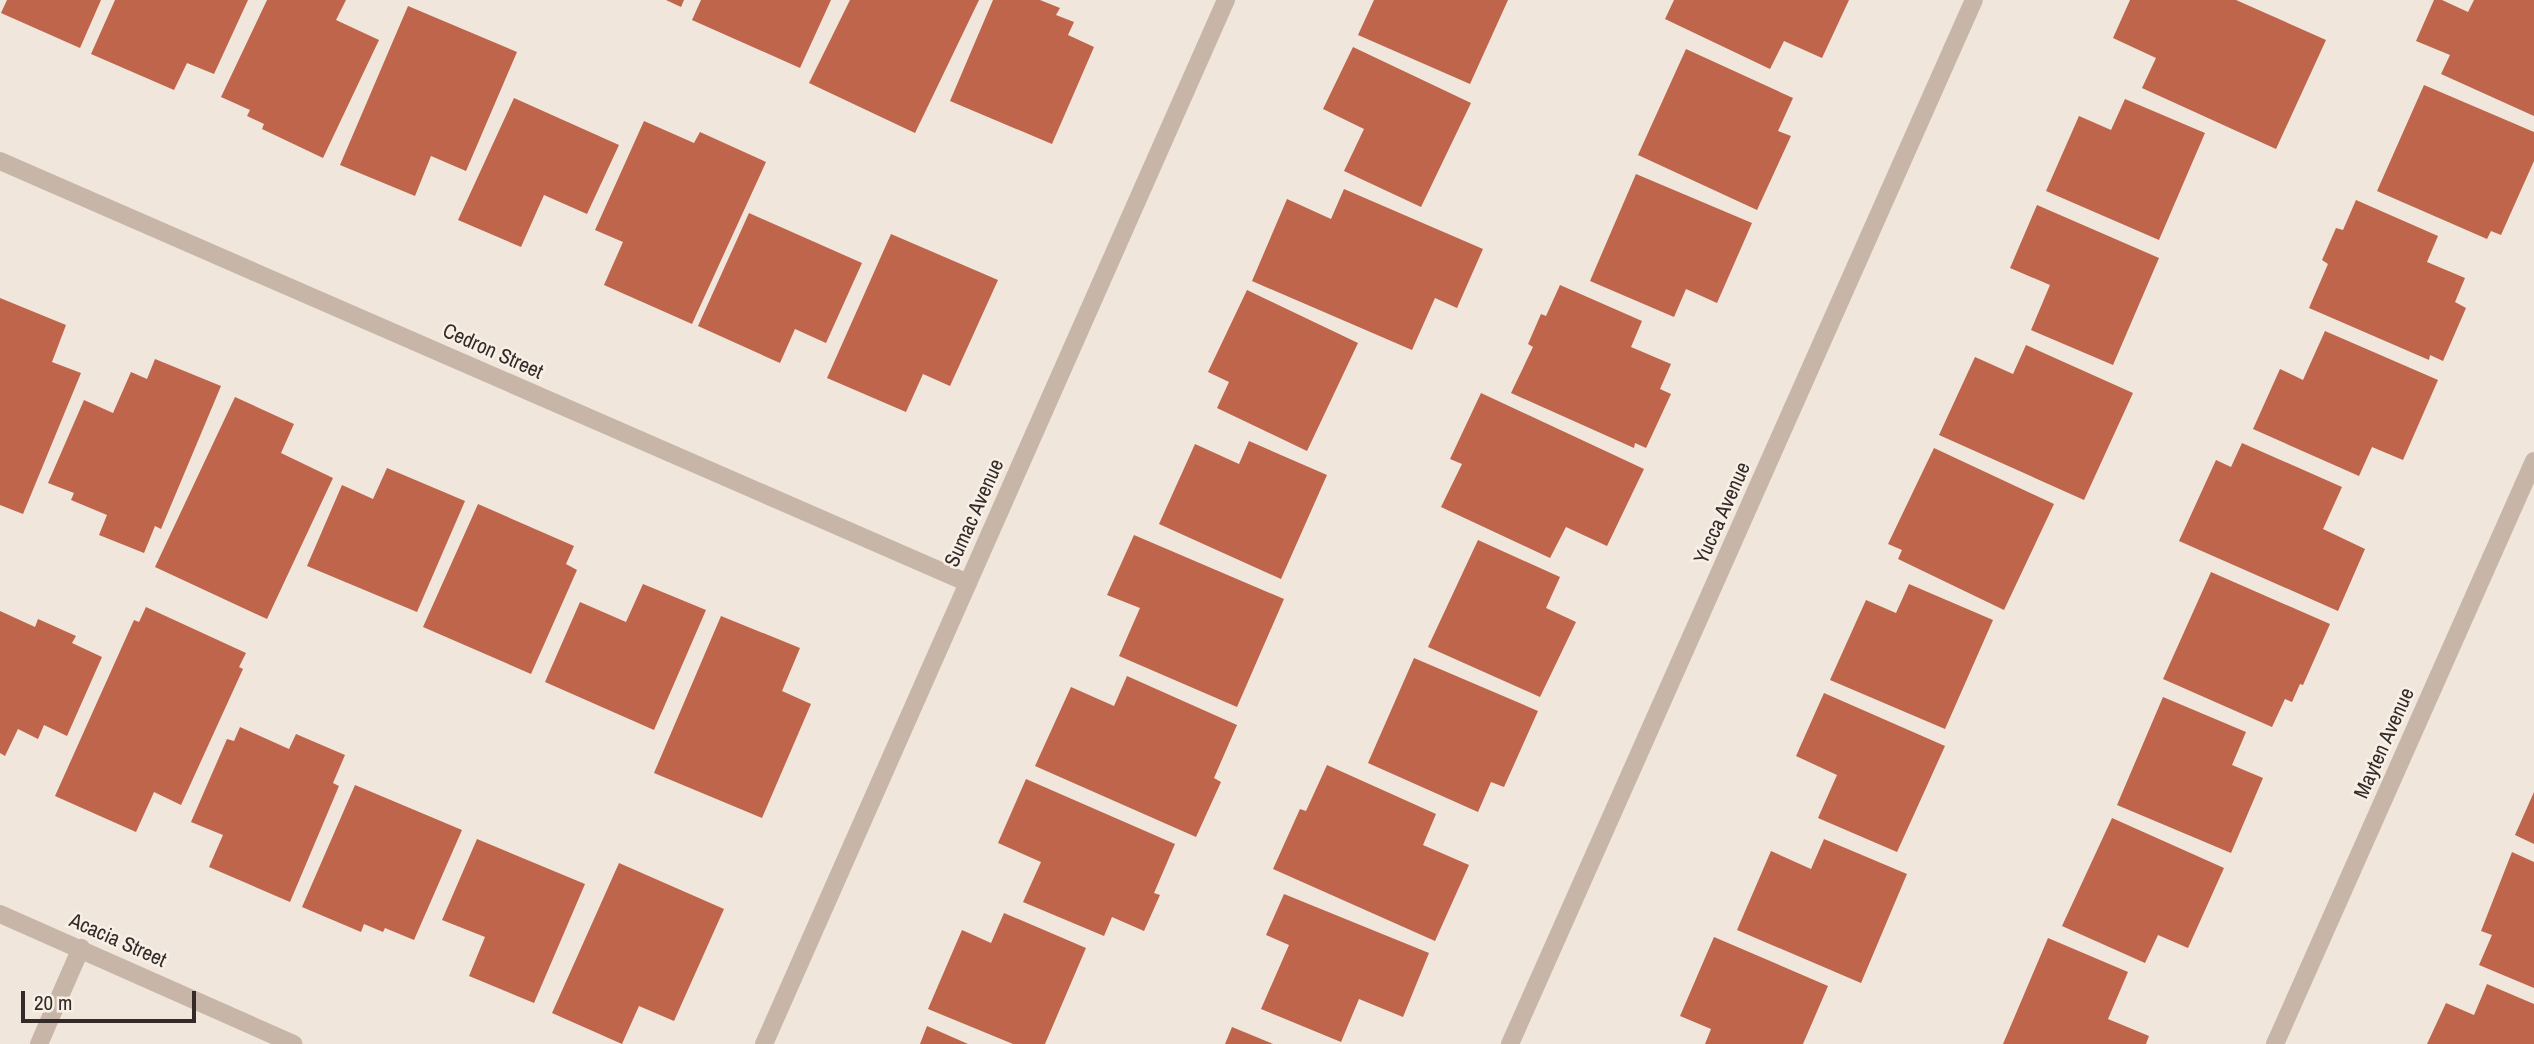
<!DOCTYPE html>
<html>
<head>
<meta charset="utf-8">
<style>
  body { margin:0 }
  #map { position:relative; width:2534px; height:1044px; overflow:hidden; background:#f0e6db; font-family:"Archivo Narrow",sans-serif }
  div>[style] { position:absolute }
  .building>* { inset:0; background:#be654b }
  .minor>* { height:18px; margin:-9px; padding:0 9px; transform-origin:9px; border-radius:9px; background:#c7b6a8 }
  span { translate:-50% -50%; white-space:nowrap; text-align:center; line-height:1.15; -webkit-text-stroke:5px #f8f0e7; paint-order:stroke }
  .street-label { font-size:21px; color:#342b28 }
  .scale { position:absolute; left:21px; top:991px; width:175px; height:32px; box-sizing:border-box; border:4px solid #342b28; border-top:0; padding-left:9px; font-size:21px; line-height:24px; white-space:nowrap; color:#342b28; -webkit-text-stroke:5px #f8f0e7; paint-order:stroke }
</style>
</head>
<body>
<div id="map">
  <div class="building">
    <i style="clip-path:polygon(7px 0,101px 0,80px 48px,1px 13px)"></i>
    <i style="clip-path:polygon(115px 0,248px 0,214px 74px,187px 63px,174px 90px,91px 54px)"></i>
    <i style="clip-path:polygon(267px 0,346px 0,336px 20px,379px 40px,323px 158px,262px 129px,264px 124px,247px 116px,250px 110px,221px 97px)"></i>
    <i style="clip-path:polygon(666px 0,684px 0,681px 7px)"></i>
    <i style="clip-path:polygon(701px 0,831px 0,800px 68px,692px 20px)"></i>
    <i style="clip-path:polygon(850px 0,979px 0,915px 133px,809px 83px)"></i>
    <i style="clip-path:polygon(993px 0,1040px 0,1060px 8px,1056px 15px,1074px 22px,1068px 35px,1094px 47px,1052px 144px,950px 101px)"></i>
    <i style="clip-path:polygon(1374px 0,1508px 0,1470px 84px,1358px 35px)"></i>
    <i style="clip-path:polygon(1674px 0,1849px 0,1822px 58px,1784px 41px,1770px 69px,1665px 19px)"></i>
    <i style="clip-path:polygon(2130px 0,2236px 0,2326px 40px,2276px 149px,2142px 88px,2156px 58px,2113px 38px)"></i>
    <i style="clip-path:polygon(2434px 0,2442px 0,2468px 12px,2474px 0,2534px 0,2534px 116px,2441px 74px,2450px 55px,2416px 41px)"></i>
    <i style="clip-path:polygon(408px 6px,517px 52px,466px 171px,431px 156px,415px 196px,340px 165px)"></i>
    <i style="clip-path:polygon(1353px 47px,1471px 103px,1421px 207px,1344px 171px,1364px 129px,1323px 109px)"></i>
    <i style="clip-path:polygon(1686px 49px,1793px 98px,1778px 131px,1791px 136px,1757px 210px,1638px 155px)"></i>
    <i style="clip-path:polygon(2424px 85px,2534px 132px,2534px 161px,2501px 235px,2491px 231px,2487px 239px,2377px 191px)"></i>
    <i style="clip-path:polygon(514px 98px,619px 145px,587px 214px,544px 195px,521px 247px,458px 220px)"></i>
    <i style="clip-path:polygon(2125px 99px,2205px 133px,2159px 240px,2046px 191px,2079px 116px,2111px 130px)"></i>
    <i style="clip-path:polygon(644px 121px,694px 143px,700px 132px,766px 162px,692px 324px,604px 285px,623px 242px,595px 230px)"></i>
    <i style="clip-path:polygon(1636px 174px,1752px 223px,1717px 303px,1686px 289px,1674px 317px,1590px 281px)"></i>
    <i style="clip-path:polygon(1344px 189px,1483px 249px,1457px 308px,1435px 298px,1412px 350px,1252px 281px,1287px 199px,1331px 219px)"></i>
    <i style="clip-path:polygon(2356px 200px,2438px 236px,2427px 262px,2465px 278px,2455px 302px,2466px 308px,2443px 361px,2430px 355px,2429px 360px,2309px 308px,2328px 264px,2322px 260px,2336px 228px,2343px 230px)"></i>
    <i style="clip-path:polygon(2037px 205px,2159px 258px,2113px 365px,2031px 330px,2050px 285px,2010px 268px)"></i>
    <i style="clip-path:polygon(749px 213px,862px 263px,826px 343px,795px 329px,780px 363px,698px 326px)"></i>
    <i style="clip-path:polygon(891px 234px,998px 280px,950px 386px,923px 374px,906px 412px,827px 378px)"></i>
    <i style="clip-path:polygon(1560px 285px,1642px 321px,1631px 347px,1671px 364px,1660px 389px,1671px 394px,1646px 448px,1635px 443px,1634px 448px,1511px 393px,1533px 347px,1528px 344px,1541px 314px,1546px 316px)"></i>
    <i style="clip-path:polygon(1247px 290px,1358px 343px,1307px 451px,1217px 408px,1229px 382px,1208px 372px)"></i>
    <i style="clip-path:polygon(0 298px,66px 325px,52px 362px,81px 373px,23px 514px,0 505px)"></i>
    <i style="clip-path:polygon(2325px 331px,2438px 380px,2403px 460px,2372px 447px,2359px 476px,2253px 429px,2280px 369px,2303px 380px)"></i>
    <i style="clip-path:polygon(2026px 345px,2133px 393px,2084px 500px,1939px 435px,1975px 357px,2013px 374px)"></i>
    <i style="clip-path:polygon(155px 359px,221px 386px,161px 529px,155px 526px,144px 553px,99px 535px,107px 515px,71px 500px,74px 493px,48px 483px,84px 400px,113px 413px,131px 372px,147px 379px)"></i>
    <i style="clip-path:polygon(1481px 393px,1644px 469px,1607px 546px,1566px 527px,1550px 558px,1441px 507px,1462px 464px,1450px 459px)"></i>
    <i style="clip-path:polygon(235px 397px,294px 424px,281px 453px,333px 478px,267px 619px,155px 567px)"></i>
    <i style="clip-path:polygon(1249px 441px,1327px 475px,1281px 579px,1159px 524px,1195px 444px,1239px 464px)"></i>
    <i style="clip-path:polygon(2242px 443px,2342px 487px,2323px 529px,2365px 549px,2338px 611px,2179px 541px,2216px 460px,2231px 467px)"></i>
    <i style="clip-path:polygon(1934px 448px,2054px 504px,2004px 610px,1898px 559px,1902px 550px,1888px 544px)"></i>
    <i style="clip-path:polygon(387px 468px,465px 501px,417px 612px,307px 566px,342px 485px,373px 499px)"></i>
    <i style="clip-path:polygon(478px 504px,574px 546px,566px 564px,577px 570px,531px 674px,423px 627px)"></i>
    <i style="clip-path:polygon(1134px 535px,1284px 599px,1237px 707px,1119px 656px,1140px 608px,1107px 595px)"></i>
    <i style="clip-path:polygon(1478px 540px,1560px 577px,1546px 608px,1576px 622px,1540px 697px,1428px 647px)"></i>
    <i style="clip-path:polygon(2211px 572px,2330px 624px,2303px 685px,2300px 684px,2292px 702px,2285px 699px,2272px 727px,2163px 679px)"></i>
    <i style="clip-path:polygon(643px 584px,706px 610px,654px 730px,545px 682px,580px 602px,626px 622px)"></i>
    <i style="clip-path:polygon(1909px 584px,1993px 620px,1945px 729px,1830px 680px,1866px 600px,1896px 613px)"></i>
    <i style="clip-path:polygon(146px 607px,246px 653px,239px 667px,243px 669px,181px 805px,154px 792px,136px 832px,55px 796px,134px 620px,139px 622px)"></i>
    <i style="clip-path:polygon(0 611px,35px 627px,38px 619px,76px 636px,72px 643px,102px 657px,67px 736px,44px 725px,38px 739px,18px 729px,5px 756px,0 753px)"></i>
    <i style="clip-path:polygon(721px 616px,800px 648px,782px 691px,811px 704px,762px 818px,654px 773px)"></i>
    <i style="clip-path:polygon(1414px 658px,1538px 711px,1504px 787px,1491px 782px,1478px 812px,1368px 763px)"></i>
    <i style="clip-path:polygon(1127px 676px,1237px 725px,1214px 778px,1221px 782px,1196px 837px,1035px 766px,1071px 687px,1114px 706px)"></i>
    <i style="clip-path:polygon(1824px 693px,1945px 746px,1897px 852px,1818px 818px,1837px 775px,1796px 756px)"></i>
    <i style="clip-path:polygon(2163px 697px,2246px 732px,2232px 765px,2263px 778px,2231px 853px,2117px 805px)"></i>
    <i style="clip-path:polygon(240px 727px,289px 749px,296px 734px,345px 755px,333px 783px,339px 786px,290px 902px,209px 867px,223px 835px,191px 822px,227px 739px,234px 741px)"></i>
    <i style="clip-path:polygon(1327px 765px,1436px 814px,1423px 845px,1469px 865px,1435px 941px,1273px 869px,1300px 809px,1306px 811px)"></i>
    <i style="clip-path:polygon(1026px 779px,1175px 844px,1154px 893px,1160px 895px,1144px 931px,1112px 917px,1104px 936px,1023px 902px,1041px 862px,998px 843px)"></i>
    <i style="clip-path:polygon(355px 785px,462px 830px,414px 940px,385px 928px,383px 932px,364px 924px,361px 932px,302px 907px)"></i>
    <i style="clip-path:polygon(2534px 792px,2534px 844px,2515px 835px)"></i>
    <i style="clip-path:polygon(2112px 818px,2224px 868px,2188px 948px,2158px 935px,2145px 963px,2062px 926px)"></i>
    <i style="clip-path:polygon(477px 839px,585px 884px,534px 1003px,469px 976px,485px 937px,442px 920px)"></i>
    <i style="clip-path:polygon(1824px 839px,1907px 874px,1861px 983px,1737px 930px,1771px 851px,1811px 869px)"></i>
    <i style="clip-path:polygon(2512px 852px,2534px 862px,2534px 988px,2479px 965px,2492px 935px,2481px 931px)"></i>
    <i style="clip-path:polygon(619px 863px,724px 909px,674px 1021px,639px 1006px,622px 1044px,552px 1013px)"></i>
    <i style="clip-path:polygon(1284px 894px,1429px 953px,1403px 1017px,1359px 999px,1341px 1042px,1261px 1009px,1289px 945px,1266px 935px)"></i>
    <i style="clip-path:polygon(1004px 913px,1086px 948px,1045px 1044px,1013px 1044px,928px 1009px,962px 930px,991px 943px)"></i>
    <i style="clip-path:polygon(1714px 937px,1828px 986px,1803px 1044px,1705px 1044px,1711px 1029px,1680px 1016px)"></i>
    <i style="clip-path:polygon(2048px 938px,2128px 972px,2108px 1019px,2149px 1036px,2146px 1044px,2003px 1044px)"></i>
    <i style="clip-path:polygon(2487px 984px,2534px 1004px,2534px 1044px,2427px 1044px,2446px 1003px,2474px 1015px)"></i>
    <i style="clip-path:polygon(927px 1026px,968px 1044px,920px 1044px)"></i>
    <i style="clip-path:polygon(1232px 1027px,1273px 1044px,1225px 1044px)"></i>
  </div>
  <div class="minor">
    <i style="left:0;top:161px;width:1056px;rotate:23.55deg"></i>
    <i style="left:0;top:914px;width:321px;rotate:23.9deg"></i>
    <i style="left:39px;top:1044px;width:105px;rotate:-66.4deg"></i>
    <i style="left:764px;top:1044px;width:1142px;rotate:-66.13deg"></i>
    <i style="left:1510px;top:1044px;width:1142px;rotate:-66.04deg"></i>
    <i style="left:2275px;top:1044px;width:638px;rotate:-66.05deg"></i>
  </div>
  <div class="street-label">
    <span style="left:493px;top:351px;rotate:24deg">Cedron Street</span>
    <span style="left:974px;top:513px;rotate:-66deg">Sumac Avenue</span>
    <span style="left:1722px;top:513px;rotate:-66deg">Yucca Avenue</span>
    <span style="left:2384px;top:743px;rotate:-66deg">Mayten Avenue</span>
    <span style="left:118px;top:940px;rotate:24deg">Acacia Street</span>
  </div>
  <div class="scale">20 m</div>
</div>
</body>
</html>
